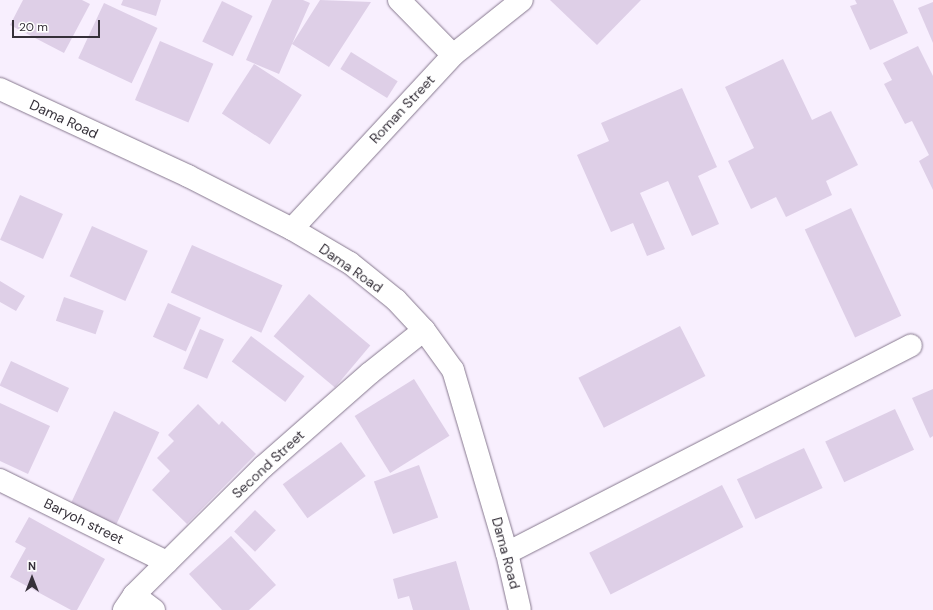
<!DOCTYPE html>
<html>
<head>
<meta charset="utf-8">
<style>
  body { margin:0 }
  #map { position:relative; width:933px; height:610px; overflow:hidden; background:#f8effe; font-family:"DM Sans",sans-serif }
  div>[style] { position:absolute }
  .building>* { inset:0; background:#decfe7; transform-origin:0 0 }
  .roads { filter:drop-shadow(0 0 1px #86788e) drop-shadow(0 0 1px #86788e) }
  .minor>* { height:22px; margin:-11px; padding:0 11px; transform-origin:11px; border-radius:11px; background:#fff }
  .trunk>* { height:22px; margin:-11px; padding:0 11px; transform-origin:11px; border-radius:11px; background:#fff }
  span { translate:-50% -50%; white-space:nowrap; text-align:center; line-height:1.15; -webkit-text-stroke:4px #fff; paint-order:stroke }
  .street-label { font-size:14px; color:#353039 }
  .north { position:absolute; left:12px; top:558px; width:40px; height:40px; -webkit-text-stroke:3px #fff; paint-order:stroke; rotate:0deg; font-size:11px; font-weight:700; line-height:16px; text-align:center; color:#353039 }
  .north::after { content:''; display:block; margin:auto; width:14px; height:18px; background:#353039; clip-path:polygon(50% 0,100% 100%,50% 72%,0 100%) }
  .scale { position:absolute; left:12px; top:20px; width:88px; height:18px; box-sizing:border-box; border:2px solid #353039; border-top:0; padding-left:5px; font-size:12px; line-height:14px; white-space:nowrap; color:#353039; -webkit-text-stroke:3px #fff; paint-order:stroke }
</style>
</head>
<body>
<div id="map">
  <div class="building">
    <i style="clip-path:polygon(23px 0,82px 0,90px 4px,64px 53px,10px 25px)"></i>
    <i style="clip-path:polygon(123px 0,161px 0,156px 16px,121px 5px)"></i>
    <i style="clip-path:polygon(272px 0,303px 0,310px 3px,292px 44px,320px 0,371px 2px,329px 67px,292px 44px,279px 74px,246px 60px)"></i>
    <i style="clip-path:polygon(550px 0,641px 0,597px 45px)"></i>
    <i style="clip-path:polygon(855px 0,893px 0,908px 33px,870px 50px,850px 6px,857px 4px)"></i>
    <i style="left:222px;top:1px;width:34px;height:45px;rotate:26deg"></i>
    <i style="clip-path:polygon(933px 2px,933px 43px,918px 8px)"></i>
    <i style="left:104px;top:3px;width:59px;height:61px;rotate:25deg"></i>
    <i style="left:160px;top:41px;width:58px;height:64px;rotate:23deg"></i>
    <i style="clip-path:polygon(918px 46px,933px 76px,933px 190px,919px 161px,929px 155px,912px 121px,905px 124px,884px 84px,892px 80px,883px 63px)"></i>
    <i style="left:351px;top:52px;width:55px;height:20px;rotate:32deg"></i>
    <i style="clip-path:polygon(783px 59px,812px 120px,831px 111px,858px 165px,826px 181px,832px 195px,786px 217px,776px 197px,751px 209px,728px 161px,754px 148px,725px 87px)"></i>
    <i style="left:254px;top:64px;width:57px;height:59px;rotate:33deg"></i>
    <i style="clip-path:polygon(682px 88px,717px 167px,698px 176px,719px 224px,692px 236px,668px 181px,640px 193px,665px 249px,647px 256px,633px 223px,611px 232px,577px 155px,609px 141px,601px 123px)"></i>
    <i style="left:20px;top:195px;width:47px;height:49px;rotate:24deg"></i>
    <i style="left:851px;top:208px;width:119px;height:51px;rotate:65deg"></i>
    <i style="left:92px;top:226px;width:61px;height:55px;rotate:24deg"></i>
    <i style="left:192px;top:245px;width:99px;height:52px;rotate:24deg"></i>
    <i style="clip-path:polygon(0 281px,25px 296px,16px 311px,0 302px)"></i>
    <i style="left:309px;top:294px;width:80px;height:55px;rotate:40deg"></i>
    <i style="left:64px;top:297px;width:42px;height:25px;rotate:19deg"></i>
    <i style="left:168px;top:303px;width:36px;height:37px;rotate:24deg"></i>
    <i style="left:680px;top:326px;width:56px;height:114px;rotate:63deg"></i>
    <i style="left:200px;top:329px;width:26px;height:43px;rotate:23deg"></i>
    <i style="left:251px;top:336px;width:67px;height:32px;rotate:37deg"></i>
    <i style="left:11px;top:361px;width:64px;height:27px;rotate:25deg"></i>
    <i style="left:414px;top:379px;width:67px;height:70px;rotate:58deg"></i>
    <i style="clip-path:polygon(933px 389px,933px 436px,930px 438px,912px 398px)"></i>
    <i style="clip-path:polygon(0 403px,50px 426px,28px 474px,0 461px)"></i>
    <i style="clip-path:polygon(198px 404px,219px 425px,222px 421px,256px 454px,187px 524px,152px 490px,170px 471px,157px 458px,174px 441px,168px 435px)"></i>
    <i style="left:895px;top:409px;width:45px;height:77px;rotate:65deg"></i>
    <i style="left:114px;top:411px;width:50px;height:106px;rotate:25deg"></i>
    <i style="left:341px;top:442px;width:42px;height:72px;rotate:54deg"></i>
    <i style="left:804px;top:448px;width:44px;height:74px;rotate:65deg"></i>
    <i style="left:419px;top:465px;width:56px;height:48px;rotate:70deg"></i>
    <i style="left:722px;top:485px;width:47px;height:149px;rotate:63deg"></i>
    <i style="left:255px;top:510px;width:29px;height:30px;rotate:44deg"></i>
    <i style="clip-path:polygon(29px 517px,105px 559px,77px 610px,71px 610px,10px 577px,26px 548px,15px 542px)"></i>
    <i style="clip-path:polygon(231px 536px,276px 585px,249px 610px,222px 610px,189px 574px)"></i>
    <i style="clip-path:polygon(456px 561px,470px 610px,413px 610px,409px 596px,398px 599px,393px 579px)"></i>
  </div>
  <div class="roads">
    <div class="minor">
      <i style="left:399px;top:0;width:77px;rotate:45.5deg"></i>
      <i style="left:292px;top:229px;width:237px;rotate:-47.2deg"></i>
      <i style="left:453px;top:55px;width:88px;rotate:-38.6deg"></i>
      <i style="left:0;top:480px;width:186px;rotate:26.2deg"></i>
      <i style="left:507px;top:553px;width:454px;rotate:-27.2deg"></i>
      <i style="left:134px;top:595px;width:25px;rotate:37deg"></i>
      <i style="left:124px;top:610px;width:18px;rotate:-56deg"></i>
      <i style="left:134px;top:595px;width:182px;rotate:-44.8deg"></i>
      <i style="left:263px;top:467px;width:142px;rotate:-41.3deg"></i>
      <i style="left:370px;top:373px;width:69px;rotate:-38.5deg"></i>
    </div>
    <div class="trunk">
      <i style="left:0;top:89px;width:207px;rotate:24.8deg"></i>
      <i style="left:188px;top:176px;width:117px;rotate:27deg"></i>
      <i style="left:292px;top:229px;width:67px;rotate:30.4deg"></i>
      <i style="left:350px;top:263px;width:59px;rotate:38.8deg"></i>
      <i style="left:396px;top:300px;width:41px;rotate:47deg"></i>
      <i style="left:424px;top:330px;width:49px;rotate:54.1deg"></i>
      <i style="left:453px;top:370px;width:191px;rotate:73.6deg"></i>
      <i style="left:507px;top:553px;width:58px;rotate:77.2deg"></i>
    </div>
  </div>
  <div class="street-label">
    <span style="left:402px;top:109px;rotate:-47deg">Roman Street</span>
    <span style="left:64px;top:119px;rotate:25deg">Dama Road</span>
    <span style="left:351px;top:268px;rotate:35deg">Dama Road</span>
    <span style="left:268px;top:464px;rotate:-43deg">Second Street</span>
    <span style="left:84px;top:521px;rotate:26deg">Baryoh street</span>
    <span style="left:506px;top:553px;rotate:75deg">Dama Road</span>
  </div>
  <div class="north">N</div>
  <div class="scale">20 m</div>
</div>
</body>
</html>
